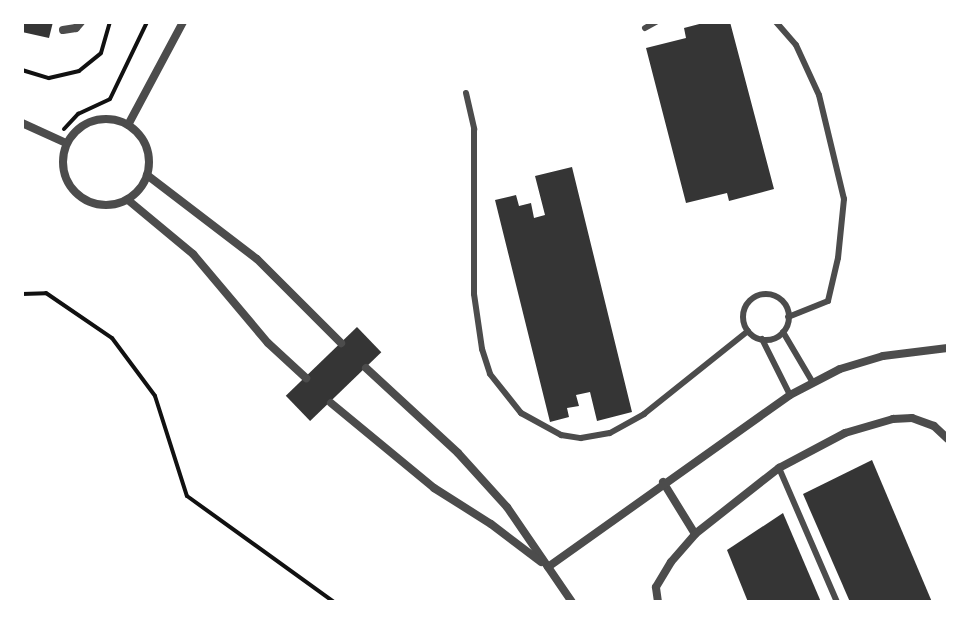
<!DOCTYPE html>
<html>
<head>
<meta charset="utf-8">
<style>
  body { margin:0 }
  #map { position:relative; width:970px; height:624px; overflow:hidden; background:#fff; font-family:Mulish,sans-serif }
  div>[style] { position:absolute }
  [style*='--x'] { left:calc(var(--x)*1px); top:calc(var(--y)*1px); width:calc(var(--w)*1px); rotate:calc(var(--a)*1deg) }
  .building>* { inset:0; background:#353535; transform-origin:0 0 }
  .path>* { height:4px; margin:-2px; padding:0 2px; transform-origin:2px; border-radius:2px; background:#111 }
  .service>* { height:6px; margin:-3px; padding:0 3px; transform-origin:3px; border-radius:3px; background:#4c4c4c }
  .service>.ring { margin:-3px; padding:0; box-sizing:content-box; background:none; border:6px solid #4c4c4c; border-radius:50% }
  .minor>* { height:8px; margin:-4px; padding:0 4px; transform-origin:4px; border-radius:4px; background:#4c4c4c }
  .minor>.ring { margin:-4px; padding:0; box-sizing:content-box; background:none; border:8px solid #4c4c4c; border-radius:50% }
  span { translate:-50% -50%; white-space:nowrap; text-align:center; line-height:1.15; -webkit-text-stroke:6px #fff; paint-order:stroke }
  .frame { position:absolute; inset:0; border:24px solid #fff; pointer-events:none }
</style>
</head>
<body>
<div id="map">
  <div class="building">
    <i style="clip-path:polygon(22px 22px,53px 22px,49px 38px,22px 32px)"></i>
    <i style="clip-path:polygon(707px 22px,730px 22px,774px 189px,729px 201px,727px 193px,686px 203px,646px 48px,686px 38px,684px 28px)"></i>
    <i style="clip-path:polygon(572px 167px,632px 412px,597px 421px,590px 392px,576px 395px,579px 406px,567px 408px,569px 417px,550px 422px,495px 200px,516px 195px,519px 206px,531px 203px,534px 218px,545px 215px,535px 176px)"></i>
    <i style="left:357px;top:327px;width:35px;height:99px;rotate:46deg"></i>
    <i style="clip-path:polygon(872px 460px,932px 602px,850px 602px,803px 494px)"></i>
    <i style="clip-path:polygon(783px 513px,821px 602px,748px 602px,727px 550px)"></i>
  </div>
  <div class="path">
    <i style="--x:22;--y:70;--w:28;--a:17"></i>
    <i style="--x:49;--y:78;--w:31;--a:-13"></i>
    <i style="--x:79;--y:71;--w:28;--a:-39"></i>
    <i style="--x:101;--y:53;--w:32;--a:-74"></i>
    <i style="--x:64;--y:129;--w:21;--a:-47"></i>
    <i style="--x:78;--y:114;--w:35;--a:-25"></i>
    <i style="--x:110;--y:99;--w:85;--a:-64.3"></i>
    <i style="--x:22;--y:294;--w:24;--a:-2"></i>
    <i style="--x:46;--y:293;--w:80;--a:34.3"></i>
    <i style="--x:112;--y:338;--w:72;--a:53.4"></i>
    <i style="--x:155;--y:396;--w:105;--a:72.3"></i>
    <i style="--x:187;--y:496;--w:181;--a:35.8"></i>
  </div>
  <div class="service">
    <i style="--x:776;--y:22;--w:30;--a:49"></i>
    <i style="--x:796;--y:45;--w:55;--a:65.3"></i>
    <i style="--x:819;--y:95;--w:107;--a:76.5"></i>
    <i style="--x:844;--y:199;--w:59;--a:95.8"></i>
    <i style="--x:838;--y:258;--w:44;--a:103.1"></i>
    <i style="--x:828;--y:301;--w:43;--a:158.2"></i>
    <i style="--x:645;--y:28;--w:13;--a:-29"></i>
    <i style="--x:466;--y:93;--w:37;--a:77"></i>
    <i style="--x:474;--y:129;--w:165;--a:90"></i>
    <i style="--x:474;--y:294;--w:56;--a:81.7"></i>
    <i style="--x:482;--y:349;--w:26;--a:72"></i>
    <i style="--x:490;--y:374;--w:50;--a:51.5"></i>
    <i style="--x:521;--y:413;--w:46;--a:28.8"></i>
    <i style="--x:561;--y:435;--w:20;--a:9"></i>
    <i style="--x:581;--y:438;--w:29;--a:-10"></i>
    <i style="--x:610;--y:433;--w:39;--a:-29"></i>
    <i style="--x:644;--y:414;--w:133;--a:-38.6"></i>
    <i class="ring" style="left:743px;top:294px;width:40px;height:40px"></i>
    <i style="--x:783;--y:332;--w:59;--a:59.5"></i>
    <i style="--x:762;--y:339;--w:63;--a:63.4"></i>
    <i style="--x:779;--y:468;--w:146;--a:66.6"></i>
  </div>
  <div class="minor">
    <i style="--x:63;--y:30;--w:13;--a:-9"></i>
    <i style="--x:76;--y:28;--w:8;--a:-50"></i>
    <i class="ring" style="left:63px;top:119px;width:78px;height:78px"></i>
    <i style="--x:22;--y:123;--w:48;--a:24.4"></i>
    <i style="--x:128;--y:125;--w:117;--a:-61.9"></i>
    <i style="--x:147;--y:175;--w:138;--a:37.4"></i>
    <i style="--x:257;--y:259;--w:119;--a:45"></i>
    <i style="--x:128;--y:200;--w:85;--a:39.7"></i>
    <i style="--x:193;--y:254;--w:116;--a:49.9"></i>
    <i style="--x:268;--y:343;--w:52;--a:42.6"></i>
    <i style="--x:366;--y:368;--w:125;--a:42.7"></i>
    <i style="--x:458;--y:453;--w:73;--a:47.8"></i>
    <i style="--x:507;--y:507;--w:115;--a:55.6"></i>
    <i style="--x:331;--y:403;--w:134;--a:39.5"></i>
    <i style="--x:434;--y:488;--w:67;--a:32.3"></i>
    <i style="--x:491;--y:524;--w:63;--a:37.2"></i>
    <i style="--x:663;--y:482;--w:61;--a:58.4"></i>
    <i style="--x:548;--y:567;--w:297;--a:-35.4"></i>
    <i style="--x:790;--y:395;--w:56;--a:-27.5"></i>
    <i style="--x:840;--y:369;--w:45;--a:-16.8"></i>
    <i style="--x:883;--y:356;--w:65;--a:-7"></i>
    <i style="--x:658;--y:602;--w:15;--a:-98"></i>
    <i style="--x:656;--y:587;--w:29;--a:-59"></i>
    <i style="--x:671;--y:562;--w:37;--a:-49"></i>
    <i style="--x:695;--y:534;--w:107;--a:-38.2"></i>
    <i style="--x:779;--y:468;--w:75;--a:-27.9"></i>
    <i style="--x:845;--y:433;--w:50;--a:-16.3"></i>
    <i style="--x:893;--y:419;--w:19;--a:-3"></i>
    <i style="--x:912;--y:418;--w:23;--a:20"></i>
    <i style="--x:934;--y:426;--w:19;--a:43"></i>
  </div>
  <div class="frame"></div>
</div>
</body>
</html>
